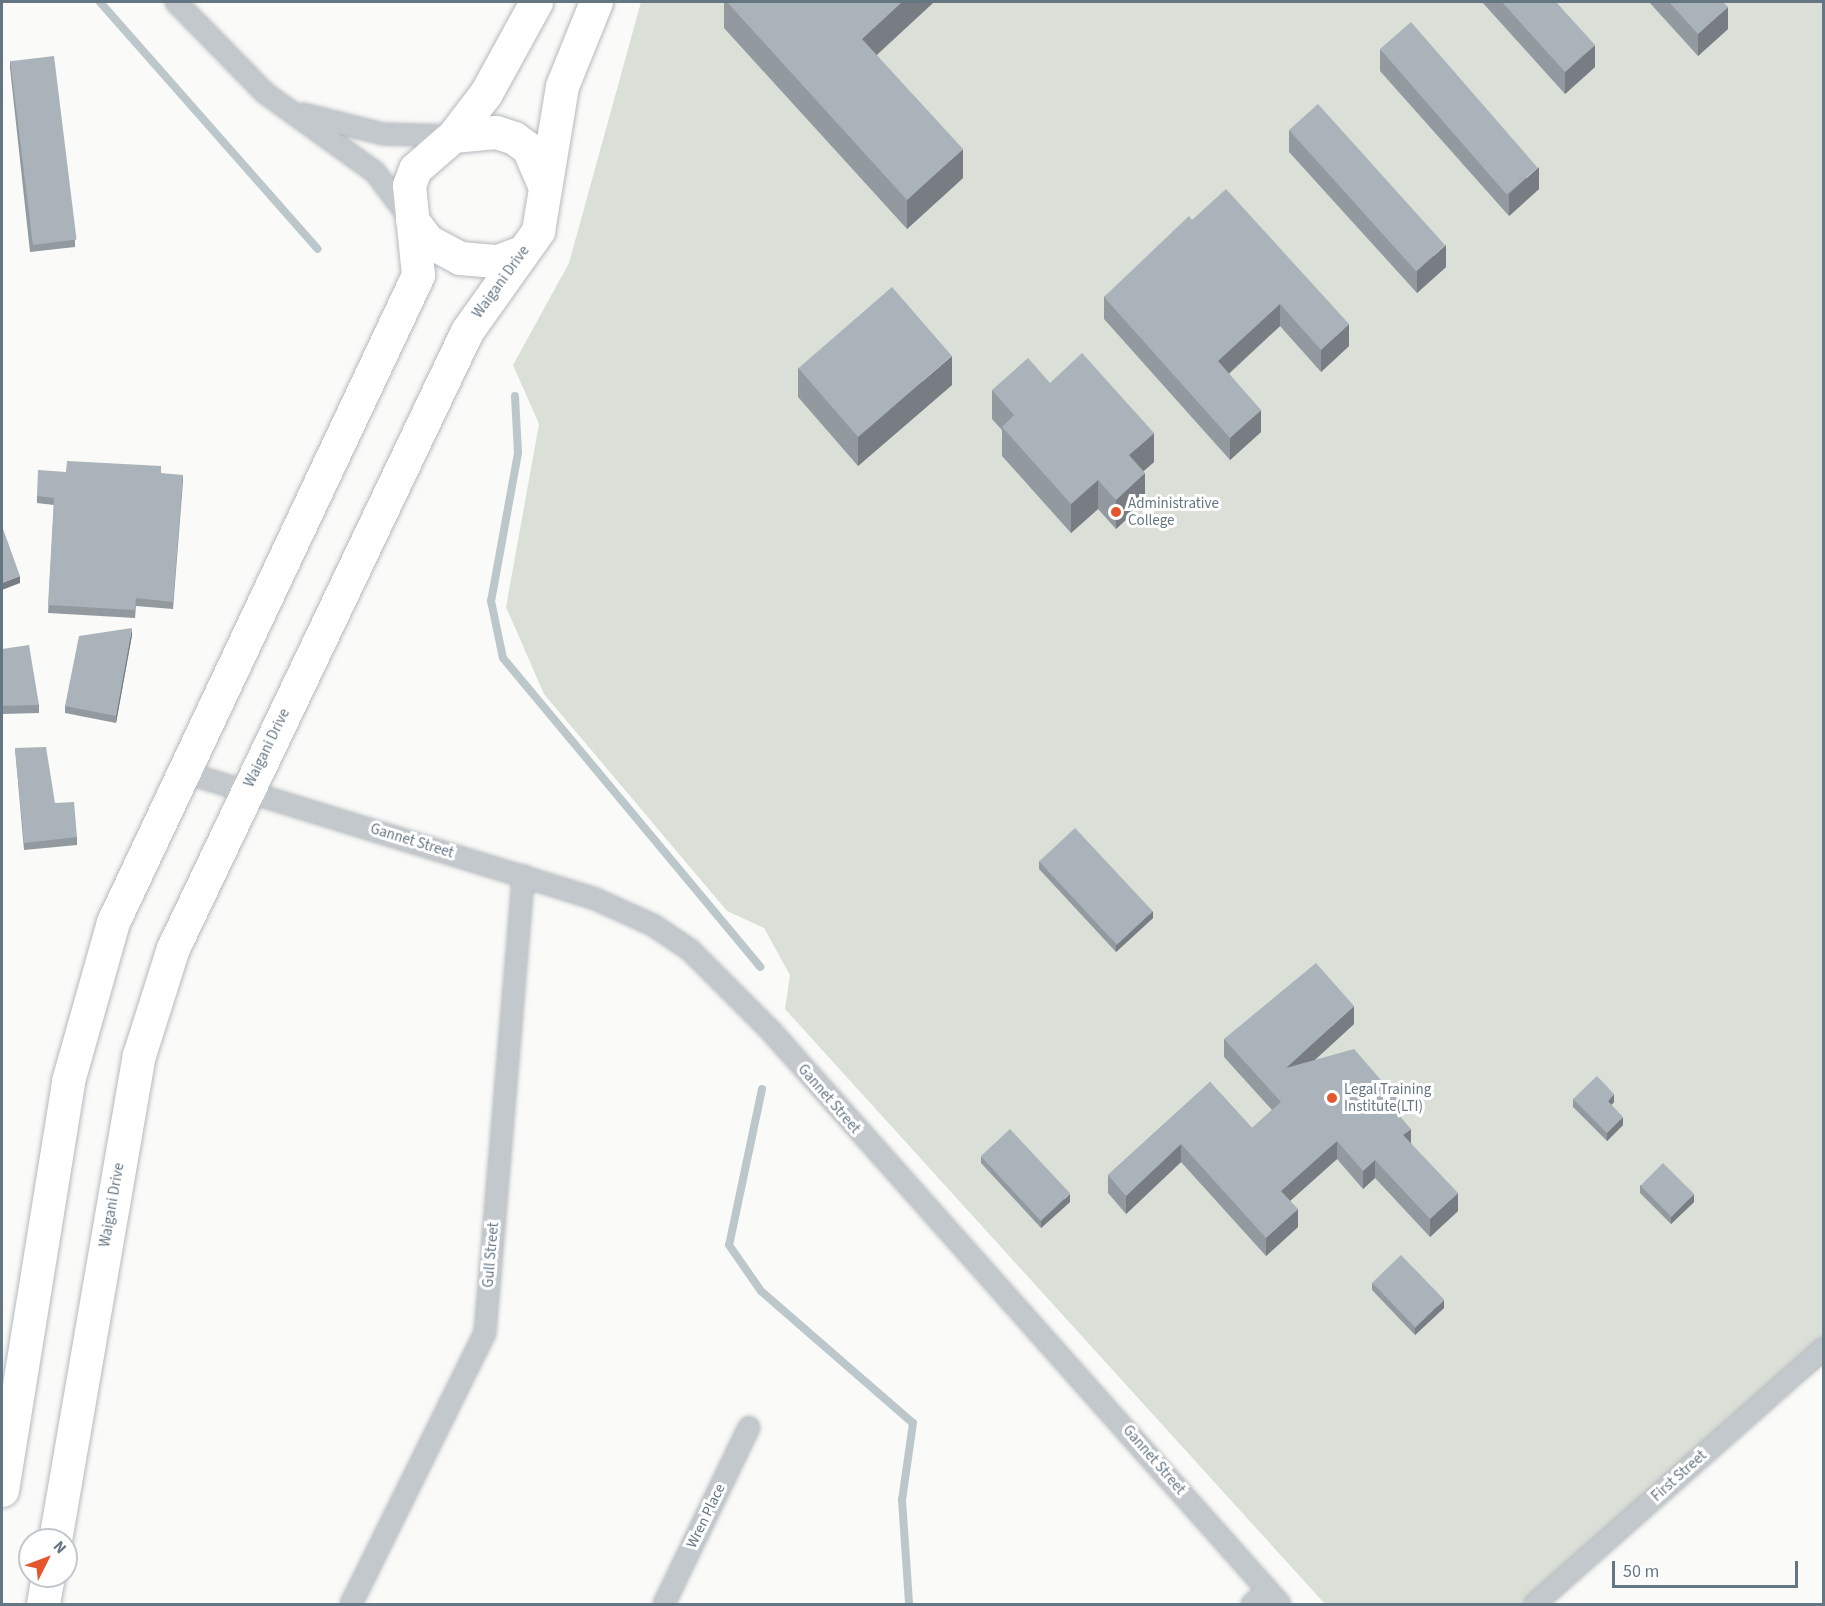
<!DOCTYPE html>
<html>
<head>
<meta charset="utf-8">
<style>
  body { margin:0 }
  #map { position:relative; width:1825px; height:1606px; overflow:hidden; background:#fafaf8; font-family:"Source Sans 3",sans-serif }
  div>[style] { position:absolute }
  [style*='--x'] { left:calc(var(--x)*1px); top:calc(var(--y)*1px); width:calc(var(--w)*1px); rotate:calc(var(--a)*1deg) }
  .green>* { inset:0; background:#dadfd7 }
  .stream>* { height:8px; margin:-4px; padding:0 4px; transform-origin:4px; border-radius:4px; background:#bbc7cb }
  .roads { filter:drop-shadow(0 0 2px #b4b9bd) drop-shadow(0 0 2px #b4b9bd) }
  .minor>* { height:20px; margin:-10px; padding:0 10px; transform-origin:10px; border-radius:10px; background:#c3c8cc }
  .trunk>* { height:33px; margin:-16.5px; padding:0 16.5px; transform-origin:16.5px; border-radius:16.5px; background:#fff }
  .wall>* { inset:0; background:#929a9f }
  .shaded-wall>* { inset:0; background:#777d82; transform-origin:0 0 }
  .building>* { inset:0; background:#aab3b9; transform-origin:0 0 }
  .dots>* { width:16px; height:16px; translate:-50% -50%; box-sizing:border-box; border:3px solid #fff; border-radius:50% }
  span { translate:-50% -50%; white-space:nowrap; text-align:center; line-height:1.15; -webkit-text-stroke:6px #fff; paint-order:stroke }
  .street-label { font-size:15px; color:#657683 }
  .poi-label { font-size:15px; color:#657683 }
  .left { translate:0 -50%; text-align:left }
  .frame { position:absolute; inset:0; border:3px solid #657683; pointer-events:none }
  .north { position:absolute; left:18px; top:1528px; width:60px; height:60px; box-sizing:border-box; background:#fff; border:2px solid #c1c8cd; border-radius:50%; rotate:48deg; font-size:16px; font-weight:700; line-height:24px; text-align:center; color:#657683 }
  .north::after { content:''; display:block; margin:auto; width:21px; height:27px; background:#e4572e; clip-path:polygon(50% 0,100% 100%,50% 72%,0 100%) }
  .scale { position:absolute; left:1612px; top:1561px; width:186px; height:27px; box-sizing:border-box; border:3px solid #657683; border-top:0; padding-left:8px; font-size:18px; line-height:21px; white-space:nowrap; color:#657683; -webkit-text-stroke:4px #fff; paint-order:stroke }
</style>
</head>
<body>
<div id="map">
  <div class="green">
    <i style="clip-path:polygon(641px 2px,1823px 2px,1823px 1365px,1524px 1604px,1325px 1604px,785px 1009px,790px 975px,764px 928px,727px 911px,544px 694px,506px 607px,539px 424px,513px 365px,569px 263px)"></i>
  </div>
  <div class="stream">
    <i style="--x:100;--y:2;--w:329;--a:48.6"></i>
    <i style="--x:515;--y:396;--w:57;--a:87"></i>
    <i style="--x:518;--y:453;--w:150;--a:100.3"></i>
    <i style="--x:491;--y:601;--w:58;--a:78.1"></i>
    <i style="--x:503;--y:658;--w:402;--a:50.2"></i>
    <i style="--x:762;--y:1089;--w:159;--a:101.9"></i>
    <i style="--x:729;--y:1245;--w:56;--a:55.2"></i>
    <i style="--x:761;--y:1291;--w:201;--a:41"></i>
    <i style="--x:913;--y:1423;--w:78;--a:98.1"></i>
    <i style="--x:902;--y:1500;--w:104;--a:86.1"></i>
  </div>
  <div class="roads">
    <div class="minor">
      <i style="--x:176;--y:2;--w:127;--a:45.6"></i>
      <i style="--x:265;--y:93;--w:135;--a:35.7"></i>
      <i style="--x:375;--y:172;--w:55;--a:53.1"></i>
      <i style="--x:303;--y:114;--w:82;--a:14"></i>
      <i style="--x:383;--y:134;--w:70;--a:1.6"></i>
      <i style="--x:180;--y:771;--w:432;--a:17.1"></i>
      <i style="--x:593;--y:898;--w:66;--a:24.2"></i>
      <i style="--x:653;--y:925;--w:45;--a:34"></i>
      <i style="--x:690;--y:950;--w:115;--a:45"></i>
      <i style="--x:771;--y:1031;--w:766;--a:48.39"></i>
      <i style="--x:351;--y:1604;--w:302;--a:-63.7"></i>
      <i style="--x:485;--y:1333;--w:459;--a:-85.2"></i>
      <i style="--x:664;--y:1604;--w:196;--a:-64.3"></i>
      <i style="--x:1252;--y:1604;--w:21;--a:-39"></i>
      <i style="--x:1535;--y:1604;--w:386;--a:-41.5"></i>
    </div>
    <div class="trunk">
      <i style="--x:453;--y:136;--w:43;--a:-5.3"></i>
      <i style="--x:496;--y:132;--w:19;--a:18"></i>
      <i style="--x:514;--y:138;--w:17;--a:36"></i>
      <i style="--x:528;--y:148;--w:40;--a:66.6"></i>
      <i style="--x:412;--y:220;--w:26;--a:53"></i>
      <i style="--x:428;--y:241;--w:36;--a:28"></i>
      <i style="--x:460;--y:258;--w:38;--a:5"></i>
      <i style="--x:498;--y:261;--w:25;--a:-21"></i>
      <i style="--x:2;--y:1490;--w:414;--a:-80.8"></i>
      <i style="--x:68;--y:1081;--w:165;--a:-74.2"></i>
      <i style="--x:113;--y:922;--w:715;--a:-64.76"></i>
      <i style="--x:418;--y:275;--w:90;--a:-95.7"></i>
      <i style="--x:409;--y:185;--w:17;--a:-69"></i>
      <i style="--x:415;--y:169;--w:50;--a:-41"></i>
      <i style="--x:453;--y:136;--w:54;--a:-52.5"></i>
      <i style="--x:486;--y:93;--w:104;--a:-61.2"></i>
      <i style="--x:55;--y:1540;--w:492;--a:-80.2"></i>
      <i style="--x:139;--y:1055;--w:112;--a:-72.4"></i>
      <i style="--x:173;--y:948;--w:683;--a:-64.52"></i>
      <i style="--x:467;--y:331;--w:123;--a:-54.6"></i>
      <i style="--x:538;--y:231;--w:147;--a:-80.6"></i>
      <i style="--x:562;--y:86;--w:91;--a:-68"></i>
      <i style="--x:43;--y:1604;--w:28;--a:-80"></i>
    </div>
  </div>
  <div class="wall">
    <i style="clip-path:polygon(724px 2px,934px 2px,877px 55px,963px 178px,907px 229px,724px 28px)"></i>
    <i style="clip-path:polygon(1482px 2px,1556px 2px,1595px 67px,1565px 94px)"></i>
    <i style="clip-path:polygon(1649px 2px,1723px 2px,1728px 29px,1698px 56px)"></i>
    <i style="clip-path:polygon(1380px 49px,1539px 189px,1509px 216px,1380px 71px)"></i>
    <i style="clip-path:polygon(10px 60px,75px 240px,75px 247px,30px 252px,10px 68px)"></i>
    <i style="clip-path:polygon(1289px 130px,1446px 267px,1417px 293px,1289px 152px)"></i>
    <i style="clip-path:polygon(1192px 220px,1349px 346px,1321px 372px,1280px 326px,1229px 374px,1261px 432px,1230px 460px,1104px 319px,1104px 297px)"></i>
    <i style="clip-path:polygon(798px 368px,952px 385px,858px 466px,798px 397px)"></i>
    <i style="clip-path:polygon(1050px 383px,1154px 462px,1143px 471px,1145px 502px,1116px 529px,1098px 509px,1071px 533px,1002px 456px,1002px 430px,992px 419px,992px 390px)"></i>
    <i style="clip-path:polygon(161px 473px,183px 482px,173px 609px,136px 606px,135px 618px,48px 613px,54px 505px,37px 503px,37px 496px)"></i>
    <i style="clip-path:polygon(132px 635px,116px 723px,65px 713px,65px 706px)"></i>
    <i style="clip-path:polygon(2px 649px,39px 705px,39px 713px,2px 714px)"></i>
    <i style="clip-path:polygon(15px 748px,55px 803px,77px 837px,77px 845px,24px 850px)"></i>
    <i style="clip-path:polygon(1039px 861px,1153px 918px,1116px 952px,1039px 869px)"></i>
    <i style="clip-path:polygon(1354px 1024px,1315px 1060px,1399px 1116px,1411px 1143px,1458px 1211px,1430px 1237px,1375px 1178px,1363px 1189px,1337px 1159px,1290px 1201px,1298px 1227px,1266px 1256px,1181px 1162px,1126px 1214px,1108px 1193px,1108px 1175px,1210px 1082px,1252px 1128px,1272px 1110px,1224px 1057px,1224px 1039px)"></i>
    <i style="clip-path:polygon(1573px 1099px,1614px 1102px,1611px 1105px,1623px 1125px,1607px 1141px,1573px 1107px)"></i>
    <i style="clip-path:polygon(981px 1156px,1070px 1202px,1041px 1228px,981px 1163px)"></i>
    <i style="clip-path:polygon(1640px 1185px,1694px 1202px,1671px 1224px,1640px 1193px)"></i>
    <i style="clip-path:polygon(1372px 1283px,1444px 1308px,1415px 1335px,1372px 1290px)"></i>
  </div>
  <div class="shaded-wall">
    <i style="clip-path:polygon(902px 2px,934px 2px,862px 68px,862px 39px)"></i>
    <i style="clip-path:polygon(1728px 7px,1728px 29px,1698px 56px,1698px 34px)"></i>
    <i style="clip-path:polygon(1595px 45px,1595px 67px,1565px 94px,1565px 72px)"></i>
    <i style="clip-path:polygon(963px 149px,963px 178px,907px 229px,907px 200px)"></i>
    <i style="clip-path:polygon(1539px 167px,1539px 189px,1509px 216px,1509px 194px)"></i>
    <i style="clip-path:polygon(1446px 245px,1446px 267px,1417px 293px,1417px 271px)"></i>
    <i style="clip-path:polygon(1280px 304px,1280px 326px,1218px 383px,1218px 361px)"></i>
    <i style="clip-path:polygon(1349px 324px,1349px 346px,1321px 372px,1321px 350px)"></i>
    <i style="clip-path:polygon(952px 356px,952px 385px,858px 466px,858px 437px)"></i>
    <i style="clip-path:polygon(1261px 410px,1261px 432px,1230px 460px,1230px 438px)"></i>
    <i style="clip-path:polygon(1154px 433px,1154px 462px,1129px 484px,1129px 455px)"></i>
    <i style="clip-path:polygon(1145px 473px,1145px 502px,1116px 529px,1116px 500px)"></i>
    <i style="left:183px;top:475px;width:7px;height:127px;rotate:90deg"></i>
    <i style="clip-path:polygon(1098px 480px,1098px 509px,1071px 533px,1071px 504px)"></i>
    <i style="clip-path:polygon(20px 576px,20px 583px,2px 590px,2px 583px)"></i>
    <i style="clip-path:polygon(132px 628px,132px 635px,116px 723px,116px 716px)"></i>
    <i style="clip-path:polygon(1153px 911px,1153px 918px,1116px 952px,1116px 945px)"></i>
    <i style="clip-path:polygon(1354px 1006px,1354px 1024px,1286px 1086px,1286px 1068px)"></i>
    <i style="clip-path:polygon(1614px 1094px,1614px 1102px,1608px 1109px,1608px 1101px)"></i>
    <i style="clip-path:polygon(1399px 1101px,1399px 1119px,1392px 1107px)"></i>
    <i style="clip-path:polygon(1623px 1117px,1623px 1125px,1607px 1141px,1607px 1133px)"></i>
    <i style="clip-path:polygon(1411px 1129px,1411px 1147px,1403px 1135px)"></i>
    <i style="clip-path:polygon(1337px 1141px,1337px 1159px,1281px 1209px,1281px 1191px)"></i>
    <i style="clip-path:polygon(1181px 1144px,1181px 1162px,1126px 1214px,1126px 1196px)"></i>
    <i style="clip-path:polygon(1375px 1160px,1375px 1178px,1363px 1189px,1363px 1171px)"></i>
    <i style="clip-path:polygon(1458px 1193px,1458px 1211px,1430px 1237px,1430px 1219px)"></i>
    <i style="clip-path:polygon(1070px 1194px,1070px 1202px,1041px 1228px,1041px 1221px)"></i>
    <i style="clip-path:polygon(1694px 1194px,1694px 1202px,1671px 1224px,1671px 1217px)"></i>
    <i style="clip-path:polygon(1298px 1209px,1298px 1227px,1266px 1256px,1266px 1238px)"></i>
    <i style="clip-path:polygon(1444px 1300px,1444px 1308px,1415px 1335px,1415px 1328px)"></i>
  </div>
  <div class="building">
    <i style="clip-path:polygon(727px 2px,902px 2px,862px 39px,963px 149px,907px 200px)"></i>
    <i style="clip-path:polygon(1502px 2px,1556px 2px,1595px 45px,1565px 72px)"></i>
    <i style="clip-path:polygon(1669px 2px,1723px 2px,1728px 7px,1698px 34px)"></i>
    <i style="left:1411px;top:22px;width:193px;height:41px;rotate:49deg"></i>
    <i style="left:54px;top:56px;width:185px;height:44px;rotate:83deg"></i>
    <i style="left:1318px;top:104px;width:190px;height:39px;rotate:48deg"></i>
    <i style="clip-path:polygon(1226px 189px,1349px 324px,1321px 350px,1280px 304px,1218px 361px,1261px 410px,1230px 438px,1104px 297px,1189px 216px,1192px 220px)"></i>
    <i style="left:892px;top:287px;width:91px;height:124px;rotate:49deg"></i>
    <i style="clip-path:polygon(1082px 353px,1154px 433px,1129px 455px,1145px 473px,1116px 500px,1098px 480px,1071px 504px,1002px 427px,1014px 415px,992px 390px,1028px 358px,1050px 383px)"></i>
    <i style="clip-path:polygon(67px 461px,161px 466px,161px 473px,183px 475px,173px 602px,136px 598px,135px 610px,48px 605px,54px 498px,37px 496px,38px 470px,66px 472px)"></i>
    <i style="clip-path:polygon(2px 526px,20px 576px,2px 583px)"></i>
    <i style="clip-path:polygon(132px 628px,116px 716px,65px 706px,79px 636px)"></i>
    <i style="clip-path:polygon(29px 645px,39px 705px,2px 706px,2px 649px)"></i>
    <i style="clip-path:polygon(46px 747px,55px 803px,74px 802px,77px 837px,24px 843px,15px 748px)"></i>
    <i style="left:1075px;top:828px;width:114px;height:49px;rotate:47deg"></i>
    <i style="clip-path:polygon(1316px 963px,1354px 1006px,1286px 1068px,1354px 1049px,1399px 1101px,1392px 1107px,1411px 1129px,1403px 1135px,1458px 1193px,1430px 1219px,1375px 1160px,1363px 1171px,1337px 1141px,1281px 1191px,1298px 1209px,1266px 1238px,1181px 1144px,1126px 1196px,1108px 1175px,1210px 1082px,1252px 1128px,1281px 1102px,1224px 1039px)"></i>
    <i style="clip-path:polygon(1597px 1076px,1614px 1094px,1608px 1101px,1623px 1117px,1607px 1133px,1573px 1099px)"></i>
    <i style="left:1010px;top:1129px;width:88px;height:40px;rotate:47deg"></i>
    <i style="left:1663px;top:1163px;width:44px;height:32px;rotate:45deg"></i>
    <i style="left:1401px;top:1255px;width:62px;height:40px;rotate:46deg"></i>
  </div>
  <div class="dots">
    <i style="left:1116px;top:512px;background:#e4572e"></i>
    <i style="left:1332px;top:1098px;background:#e4572e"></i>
  </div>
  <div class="street-label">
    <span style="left:501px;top:282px;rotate:-54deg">Waigani Drive</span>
    <span style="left:267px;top:748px;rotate:-64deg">Waigani Drive</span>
    <span style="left:412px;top:841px;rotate:17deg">Gannet Street</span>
    <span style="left:829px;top:1099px;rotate:49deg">Gannet Street</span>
    <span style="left:112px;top:1205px;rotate:-80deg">Waigani Drive</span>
    <span style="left:491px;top:1255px;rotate:-85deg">Gull Street</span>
    <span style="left:1154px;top:1460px;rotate:49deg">Gannet Street</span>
    <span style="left:1679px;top:1476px;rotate:-42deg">First Street</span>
    <span style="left:706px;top:1516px;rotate:-64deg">Wren Place</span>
  </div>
  <div class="poi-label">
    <span class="left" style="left:1128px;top:512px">Administrative<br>College</span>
    <span class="left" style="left:1344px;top:1098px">Legal Training<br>Institute(LTI)</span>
  </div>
  <div class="frame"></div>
  <div class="north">N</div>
  <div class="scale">50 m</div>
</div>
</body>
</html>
